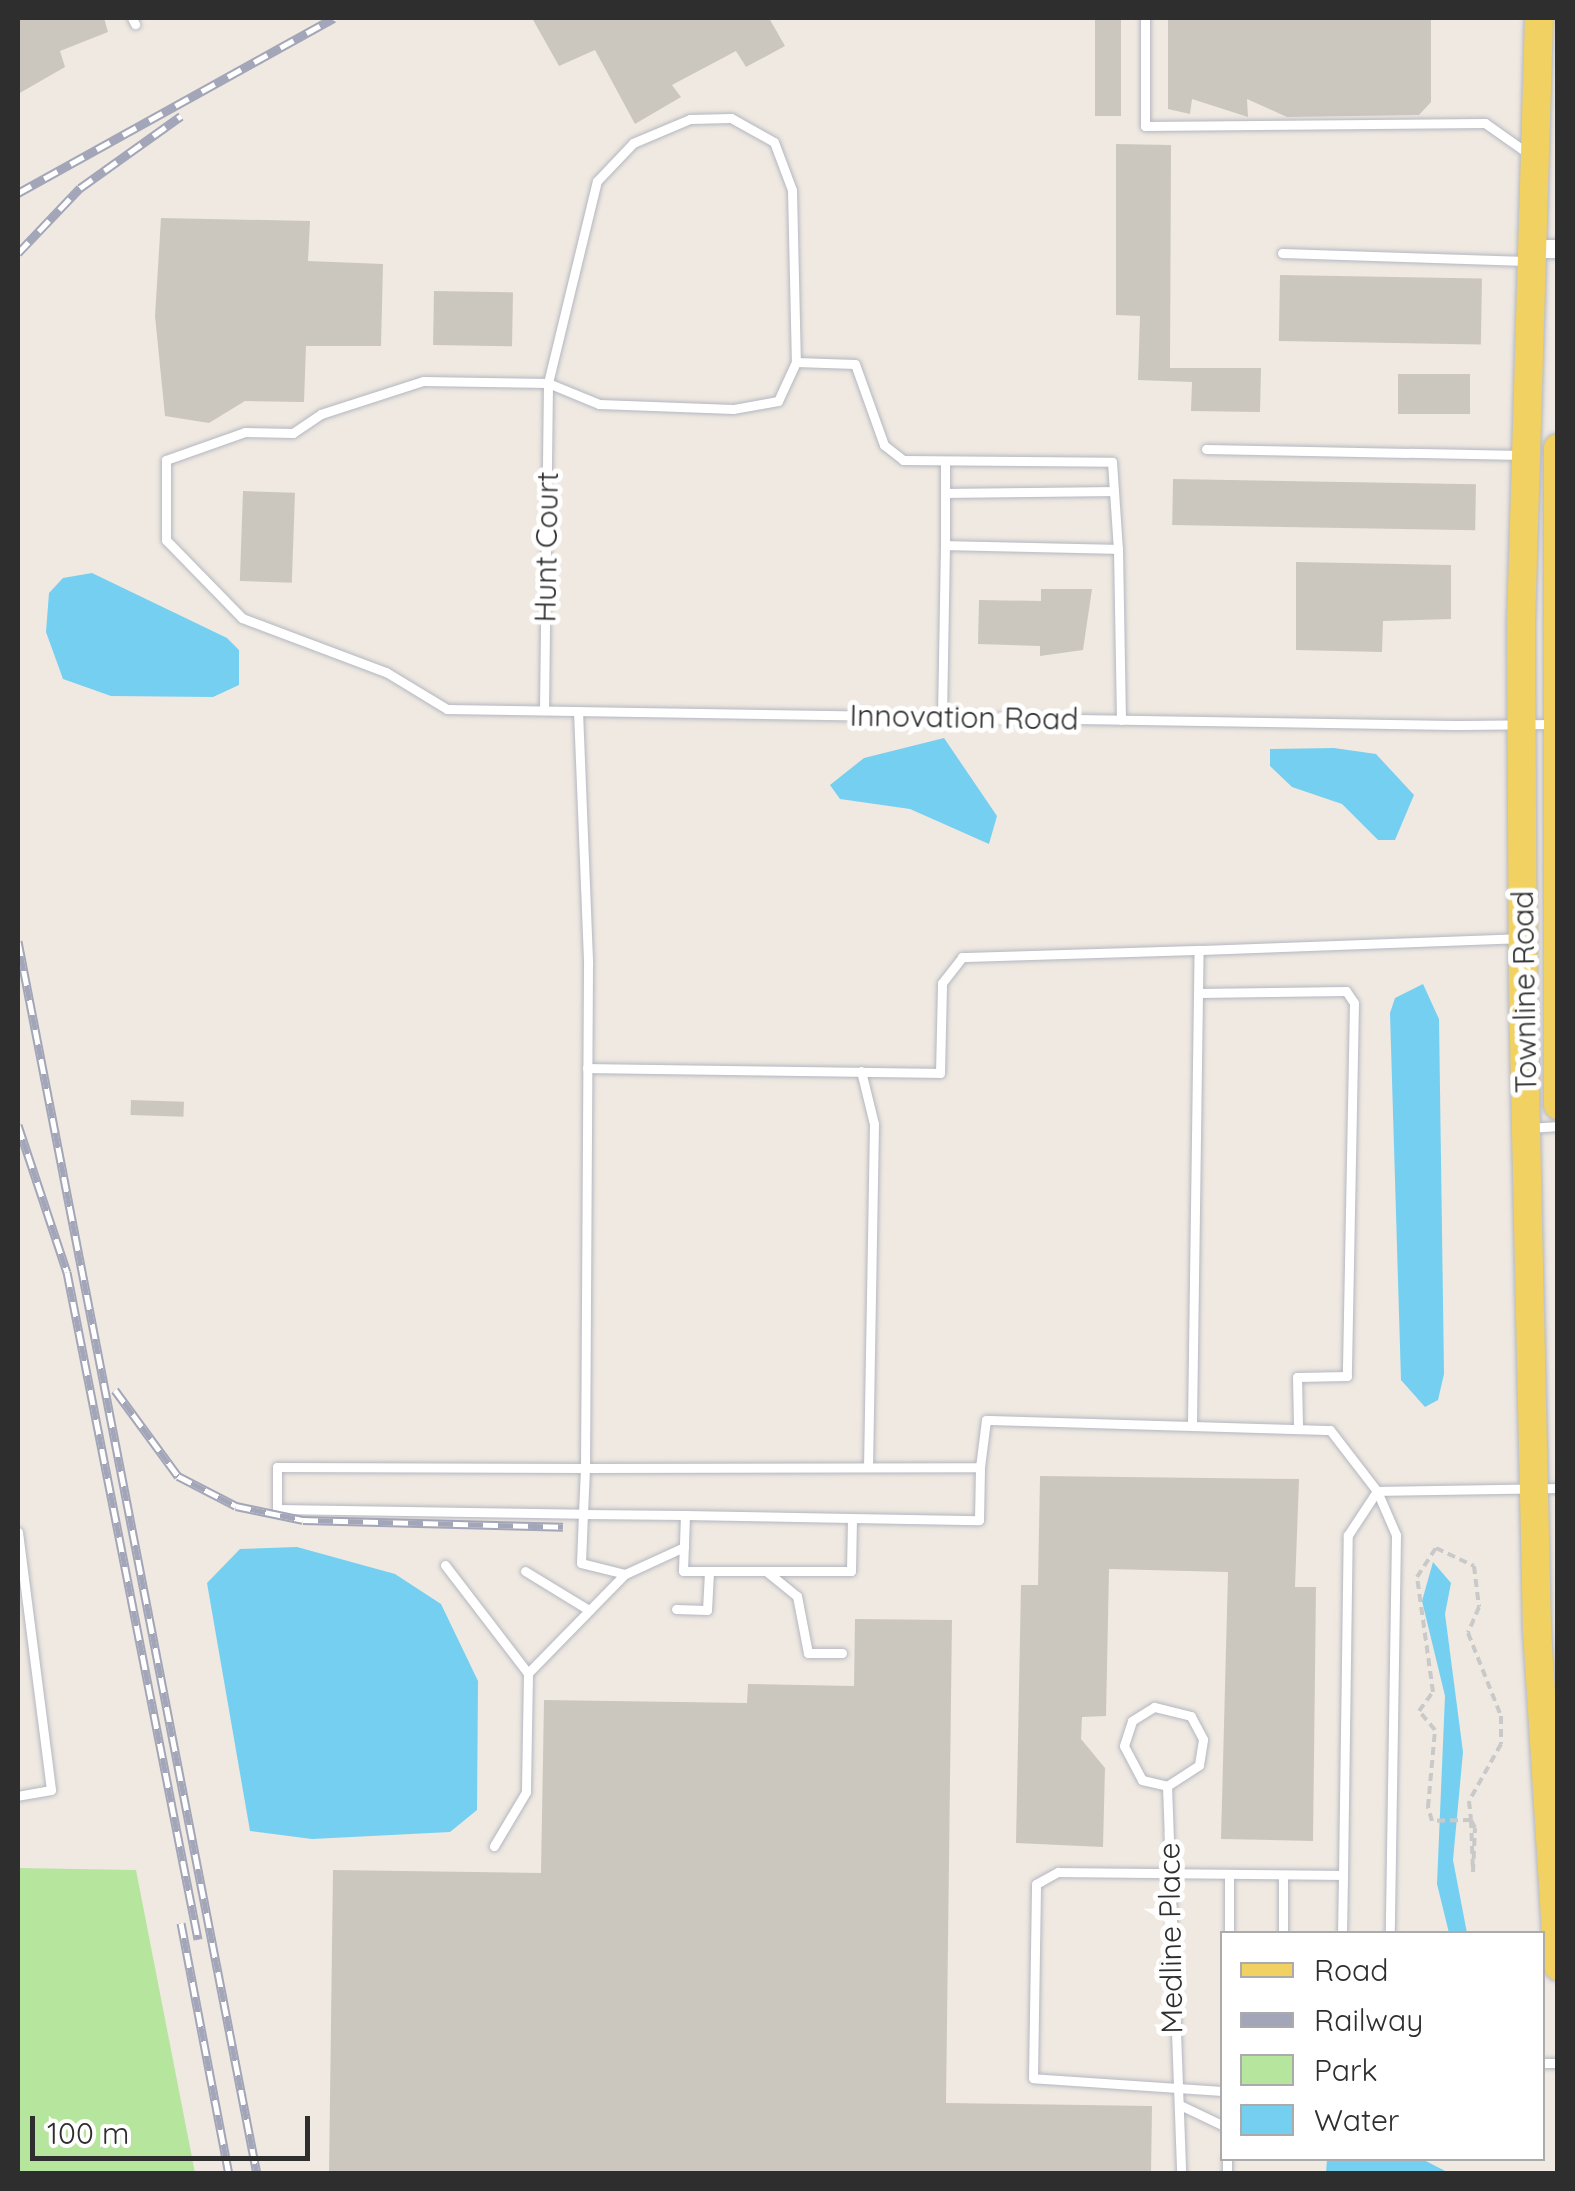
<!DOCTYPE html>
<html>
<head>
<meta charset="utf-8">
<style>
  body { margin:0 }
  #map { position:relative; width:1575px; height:2191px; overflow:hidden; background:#efe9e1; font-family:Quicksand,sans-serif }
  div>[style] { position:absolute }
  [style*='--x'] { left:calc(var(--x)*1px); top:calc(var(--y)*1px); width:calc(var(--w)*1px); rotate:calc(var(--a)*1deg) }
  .green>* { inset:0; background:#b6e59e }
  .water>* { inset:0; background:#75cff0 }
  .building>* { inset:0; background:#cbc7bf; transform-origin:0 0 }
  .path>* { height:4px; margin-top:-2px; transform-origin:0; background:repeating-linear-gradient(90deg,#c9c9c9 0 8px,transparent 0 13px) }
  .roads { filter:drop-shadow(0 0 2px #b4b7c1) drop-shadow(0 0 2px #b4b7c1) }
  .service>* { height:9px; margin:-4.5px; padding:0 4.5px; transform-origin:4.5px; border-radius:4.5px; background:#fff }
  .minor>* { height:18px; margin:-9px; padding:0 9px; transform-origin:9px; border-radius:9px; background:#fff }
  .primary>* { height:28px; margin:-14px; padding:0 14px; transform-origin:14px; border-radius:14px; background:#f2d163 }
  .rail>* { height:9px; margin-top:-4.5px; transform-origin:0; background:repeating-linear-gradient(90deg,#fff 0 15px,#a3a6b8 0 30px); box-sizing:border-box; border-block:2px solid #a3a6b8 }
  span { translate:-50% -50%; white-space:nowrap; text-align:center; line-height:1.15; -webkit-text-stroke:10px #fff; paint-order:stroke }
  .street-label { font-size:30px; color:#2e2e2e }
  .frame { position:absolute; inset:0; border:20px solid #2e2e2e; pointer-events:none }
  .legend { position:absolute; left:1220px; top:1931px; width:325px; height:230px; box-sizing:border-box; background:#fff; border:2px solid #ababab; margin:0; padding:12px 18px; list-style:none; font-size:30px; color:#2e2e2e }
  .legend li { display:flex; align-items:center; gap:20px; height:50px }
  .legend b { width:50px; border:2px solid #ababab }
  .scale { position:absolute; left:30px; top:2116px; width:280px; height:45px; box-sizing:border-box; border:5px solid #2e2e2e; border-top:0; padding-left:12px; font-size:30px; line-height:35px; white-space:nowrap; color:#2e2e2e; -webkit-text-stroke:8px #fff; paint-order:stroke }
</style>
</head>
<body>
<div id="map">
  <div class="green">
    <i style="clip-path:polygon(18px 1868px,136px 1870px,195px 2173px,18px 2173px)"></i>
  </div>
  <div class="water">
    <i style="clip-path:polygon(92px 573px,227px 638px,239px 650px,239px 685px,213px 697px,111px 696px,63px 679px,46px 632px,49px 593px,63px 578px)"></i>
    <i style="clip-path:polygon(944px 738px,997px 816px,989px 844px,910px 809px,840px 799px,830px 785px,864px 758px)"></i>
    <i style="clip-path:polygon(1334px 748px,1376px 754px,1414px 795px,1395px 840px,1378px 840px,1342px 804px,1292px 787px,1270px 766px,1270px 749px)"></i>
    <i style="clip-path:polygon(1423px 984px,1439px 1019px,1444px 1374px,1438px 1400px,1425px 1407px,1401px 1380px,1390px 1013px,1395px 998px)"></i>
    <i style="clip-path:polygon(297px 1547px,395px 1574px,441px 1604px,478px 1681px,477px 1810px,450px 1832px,312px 1839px,250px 1831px,207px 1583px,240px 1549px)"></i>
    <i style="clip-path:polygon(1433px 1562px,1451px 1583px,1445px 1614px,1463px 1752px,1453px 1860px,1467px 1933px,1449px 1933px,1437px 1884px,1445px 1696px,1422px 1601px)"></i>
    <i style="clip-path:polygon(1327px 2159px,1422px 2159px,1449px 2173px,1326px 2173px)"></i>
  </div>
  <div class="building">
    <i style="clip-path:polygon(18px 18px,104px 18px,108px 32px,60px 51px,65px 67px,18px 94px)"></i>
    <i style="clip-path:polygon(532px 18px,769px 18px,785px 46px,746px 67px,736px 51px,672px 85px,681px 97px,635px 124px,595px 50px,559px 66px)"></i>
    <i style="left:1095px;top:18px;width:26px;height:98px"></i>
    <i style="clip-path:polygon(1168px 18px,1431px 18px,1431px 102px,1419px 115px,1287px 117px,1247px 99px,1248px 117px,1192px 99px,1190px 114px,1168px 109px)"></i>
    <i style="clip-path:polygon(1116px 144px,1171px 145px,1170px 368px,1261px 368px,1260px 412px,1191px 411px,1192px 382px,1138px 380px,1140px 316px,1116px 315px)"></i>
    <i style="clip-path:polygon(161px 218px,310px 221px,308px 261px,383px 264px,381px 346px,306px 346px,304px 402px,245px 401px,209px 423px,165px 416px,155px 316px)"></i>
    <i style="left:1280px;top:275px;width:202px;height:66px;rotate:1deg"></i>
    <i style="left:434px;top:291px;width:79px;height:54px;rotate:1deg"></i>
    <i style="left:1398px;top:374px;width:72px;height:40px"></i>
    <i style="left:1173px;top:479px;width:303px;height:46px;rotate:1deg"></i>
    <i style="left:243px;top:491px;width:52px;height:90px;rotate:2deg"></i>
    <i style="clip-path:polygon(1296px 562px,1451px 565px,1451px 619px,1383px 621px,1382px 652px,1296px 650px)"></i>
    <i style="clip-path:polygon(1041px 589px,1092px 589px,1083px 650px,1040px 656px,1040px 646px,978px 644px,979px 600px,1041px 601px)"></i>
    <i style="left:131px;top:1100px;width:53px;height:15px;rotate:2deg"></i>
    <i style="clip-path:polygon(1040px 1476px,1299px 1479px,1295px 1587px,1316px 1587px,1313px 1841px,1221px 1839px,1228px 1572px,1109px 1569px,1106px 1716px,1082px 1717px,1081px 1739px,1105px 1768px,1103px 1847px,1016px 1843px,1021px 1585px,1038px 1585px)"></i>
    <i style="clip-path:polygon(855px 1619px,952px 1620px,946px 2103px,1152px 2106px,1151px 2174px,329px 2174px,333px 1870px,541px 1873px,544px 1700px,747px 1703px,748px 1684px,854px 1686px)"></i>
  </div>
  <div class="path">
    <i style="--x:1473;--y:1872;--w:44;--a:-87.4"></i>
    <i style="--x:1475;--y:1828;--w:9;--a:-117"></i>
    <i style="--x:1471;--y:1820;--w:39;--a:179"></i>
    <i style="--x:1432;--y:1821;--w:15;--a:-106"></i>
    <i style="--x:1428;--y:1807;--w:77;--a:-84.8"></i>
    <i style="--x:1435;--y:1730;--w:25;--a:-130"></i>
    <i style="--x:1419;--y:1711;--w:24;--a:-54"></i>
    <i style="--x:1433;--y:1692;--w:116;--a:-97.9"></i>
    <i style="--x:1417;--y:1577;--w:35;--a:-57"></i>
    <i style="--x:1436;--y:1548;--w:42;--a:25.3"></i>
    <i style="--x:1474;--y:1566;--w:41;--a:83"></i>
    <i style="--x:1479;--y:1607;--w:28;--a:113"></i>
    <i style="--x:1468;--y:1633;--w:89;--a:68.3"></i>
    <i style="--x:1501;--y:1716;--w:28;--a:90"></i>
    <i style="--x:1501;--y:1744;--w:65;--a:119.3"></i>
    <i style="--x:1469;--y:1801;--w:19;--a:84"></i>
    <i style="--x:1471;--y:1820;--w:52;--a:87.8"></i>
  </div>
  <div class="roads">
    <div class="service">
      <i style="--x:132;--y:18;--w:7;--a:63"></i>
      <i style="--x:1145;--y:18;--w:108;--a:90"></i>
      <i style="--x:1145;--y:126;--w:340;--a:-0.5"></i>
      <i style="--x:1485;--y:123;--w:50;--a:35.3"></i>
      <i style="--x:1282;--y:253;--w:244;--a:1.9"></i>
      <i style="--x:796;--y:362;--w:59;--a:1.9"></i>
      <i style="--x:855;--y:364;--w:86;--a:70.3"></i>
      <i style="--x:884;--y:445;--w:24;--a:38"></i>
      <i style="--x:903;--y:460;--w:209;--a:0.5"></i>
      <i style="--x:1112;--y:462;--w:87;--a:86.1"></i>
      <i style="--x:1206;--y:449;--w:317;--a:1.1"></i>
      <i style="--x:945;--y:493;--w:169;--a:-0.7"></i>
      <i style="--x:945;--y:545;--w:83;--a:-90"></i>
      <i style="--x:544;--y:710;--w:327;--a:-89.3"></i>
      <i style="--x:548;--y:383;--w:208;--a:-76.4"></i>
      <i style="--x:597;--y:181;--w:52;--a:-46.5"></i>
      <i style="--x:633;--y:143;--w:62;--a:-22.8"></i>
      <i style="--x:690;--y:119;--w:41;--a:-1.4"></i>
      <i style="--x:731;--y:118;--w:49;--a:29.2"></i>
      <i style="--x:774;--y:142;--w:51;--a:69.4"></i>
      <i style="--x:792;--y:190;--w:172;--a:88.7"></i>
      <i style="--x:796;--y:362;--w:43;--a:114.8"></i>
      <i style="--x:778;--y:401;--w:46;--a:169.9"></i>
      <i style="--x:733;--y:409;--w:134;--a:-177.9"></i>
      <i style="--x:599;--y:404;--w:55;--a:-157.6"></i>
      <i style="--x:548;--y:383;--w:125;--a:-179.1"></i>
      <i style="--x:423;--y:381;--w:107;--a:162.1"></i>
      <i style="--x:321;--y:414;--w:34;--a:146"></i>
      <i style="--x:293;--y:433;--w:48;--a:-178.8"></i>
      <i style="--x:245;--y:432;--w:84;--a:160.5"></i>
      <i style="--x:166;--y:460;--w:80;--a:90"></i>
      <i style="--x:166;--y:540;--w:109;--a:45.7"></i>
      <i style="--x:242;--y:618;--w:154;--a:20.6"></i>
      <i style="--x:386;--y:672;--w:71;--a:31.2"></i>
      <i style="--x:447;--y:709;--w:1007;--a:0.91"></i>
      <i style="--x:1454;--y:725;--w:99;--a:-0.6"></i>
      <i style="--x:578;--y:711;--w:254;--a:87.7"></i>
      <i style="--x:588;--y:965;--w:503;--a:90.34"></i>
      <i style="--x:585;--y:1468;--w:395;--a:-0.1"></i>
      <i style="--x:980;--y:1467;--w:47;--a:-82.7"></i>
      <i style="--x:986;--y:1420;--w:344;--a:1.7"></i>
      <i style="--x:1330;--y:1430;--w:77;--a:52.4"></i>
      <i style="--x:1377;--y:1491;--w:48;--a:66.6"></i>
      <i style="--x:1396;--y:1535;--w:399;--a:90.9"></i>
      <i style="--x:942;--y:717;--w:172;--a:-89"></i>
      <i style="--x:945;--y:545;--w:173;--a:1.3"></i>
      <i style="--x:1118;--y:549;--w:171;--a:89"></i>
      <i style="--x:1198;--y:993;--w:148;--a:-0.8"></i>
      <i style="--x:1346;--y:991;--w:14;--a:56"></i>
      <i style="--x:1354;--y:1003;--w:373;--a:91.1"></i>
      <i style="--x:1347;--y:1376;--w:50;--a:178.9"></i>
      <i style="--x:1297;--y:1377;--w:49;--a:88.8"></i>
      <i style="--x:587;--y:1068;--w:353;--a:0.8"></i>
      <i style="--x:940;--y:1073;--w:90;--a:-88.7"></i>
      <i style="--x:942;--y:983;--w:33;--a:-52"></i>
      <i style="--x:962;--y:957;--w:237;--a:-1.7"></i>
      <i style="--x:861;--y:1071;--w:55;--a:76.2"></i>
      <i style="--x:874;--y:1124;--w:342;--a:91"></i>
      <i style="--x:1530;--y:1128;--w:28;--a:-4"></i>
      <i style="--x:1192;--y:1423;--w:473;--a:-89.2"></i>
      <i style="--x:1199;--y:950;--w:321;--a:-2.1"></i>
      <i style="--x:1377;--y:1491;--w:181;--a:-0.9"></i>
      <i style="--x:685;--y:1515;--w:32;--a:92"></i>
      <i style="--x:684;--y:1547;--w:65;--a:155.4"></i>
      <i style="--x:625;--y:1574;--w:45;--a:-166"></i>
      <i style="--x:581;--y:1563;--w:49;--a:-87.7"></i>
      <i style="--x:583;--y:1514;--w:46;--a:-87.5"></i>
      <i style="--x:585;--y:1468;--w:308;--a:-179.8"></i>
      <i style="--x:277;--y:1467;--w:42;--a:90"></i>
      <i style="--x:277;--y:1509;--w:306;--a:0.9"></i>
      <i style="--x:583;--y:1514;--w:102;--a:0.6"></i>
      <i style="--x:685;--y:1515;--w:294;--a:1"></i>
      <i style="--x:979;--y:1520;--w:53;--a:-88.9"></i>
      <i style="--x:18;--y:1532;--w:260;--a:82.7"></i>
      <i style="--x:51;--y:1790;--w:34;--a:170"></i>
      <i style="--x:445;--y:1565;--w:136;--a:52.5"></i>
      <i style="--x:528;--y:1673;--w:119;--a:91"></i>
      <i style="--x:526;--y:1792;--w:63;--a:120.7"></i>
      <i style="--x:525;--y:1571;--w:75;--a:31.4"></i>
      <i style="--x:709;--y:1571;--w:142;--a:0"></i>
      <i style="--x:851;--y:1571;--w:53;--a:-88.9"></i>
      <i style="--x:766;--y:1571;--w:40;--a:39"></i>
      <i style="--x:797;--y:1596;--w:58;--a:79.1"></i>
      <i style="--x:808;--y:1653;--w:34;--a:0"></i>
      <i style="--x:676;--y:1609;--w:31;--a:2"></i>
      <i style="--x:707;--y:1610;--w:39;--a:-87"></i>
      <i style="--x:709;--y:1571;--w:26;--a:180"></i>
      <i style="--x:683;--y:1571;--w:24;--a:-88"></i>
      <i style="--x:528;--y:1673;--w:139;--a:-45.6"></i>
      <i style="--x:1167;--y:1786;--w:38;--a:-33"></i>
      <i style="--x:1199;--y:1765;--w:26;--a:-81"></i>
      <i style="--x:1203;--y:1739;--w:26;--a:-118"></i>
      <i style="--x:1191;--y:1716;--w:38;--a:-166"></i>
      <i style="--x:1154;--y:1707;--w:26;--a:148"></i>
      <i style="--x:1132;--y:1721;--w:26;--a:108"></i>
      <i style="--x:1124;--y:1746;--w:38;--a:62"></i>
      <i style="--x:1142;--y:1780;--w:26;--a:13"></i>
      <i style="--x:1167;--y:1786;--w:388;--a:87.9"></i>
      <i style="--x:1229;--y:1876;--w:58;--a:90"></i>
      <i style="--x:1283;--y:1934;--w:59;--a:-90"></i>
      <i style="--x:1342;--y:1934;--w:59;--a:-89"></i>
      <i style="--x:1542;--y:2063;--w:16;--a:0"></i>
      <i style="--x:1222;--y:2091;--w:189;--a:-176.1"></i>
      <i style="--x:1033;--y:2078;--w:194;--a:-89.1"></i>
      <i style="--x:1036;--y:1884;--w:25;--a:-29"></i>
      <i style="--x:1058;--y:1872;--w:285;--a:0.6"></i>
      <i style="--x:1343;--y:1875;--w:340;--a:-89.2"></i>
      <i style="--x:1348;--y:1535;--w:53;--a:-56.6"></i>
      <i style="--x:1180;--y:2105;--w:47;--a:25.5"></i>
      <i style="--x:1227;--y:2174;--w:16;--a:-90"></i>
    </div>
    <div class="minor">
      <i style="--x:1534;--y:249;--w:24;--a:0"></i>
    </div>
    <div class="primary">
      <i style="--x:1539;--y:18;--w:606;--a:91.7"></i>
      <i style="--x:1521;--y:624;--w:370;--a:89.7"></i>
      <i style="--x:1523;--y:994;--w:636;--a:88.74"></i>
      <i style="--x:1537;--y:1630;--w:337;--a:86.4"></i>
      <i style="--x:1558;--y:448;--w:657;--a:90"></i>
    </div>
  </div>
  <div class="rail">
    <i style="--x:18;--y:193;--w:361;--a:-29"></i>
    <i style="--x:18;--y:253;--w:90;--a:-46.4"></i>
    <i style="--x:80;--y:188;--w:124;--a:-35.5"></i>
    <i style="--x:18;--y:941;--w:1256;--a:79.03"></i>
    <i style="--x:18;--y:1125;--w:155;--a:71.6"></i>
    <i style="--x:67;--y:1272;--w:680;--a:78.89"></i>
    <i style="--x:115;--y:1390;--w:107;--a:53.8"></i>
    <i style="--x:178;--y:1476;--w:65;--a:27.3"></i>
    <i style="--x:236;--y:1506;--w:68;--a:11.8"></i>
    <i style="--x:303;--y:1520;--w:260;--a:1.5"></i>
    <i style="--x:181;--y:1923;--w:256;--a:79.2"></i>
  </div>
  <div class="street-label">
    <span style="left:546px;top:547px;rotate:-89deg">Hunt Court</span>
    <span style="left:964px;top:717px;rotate:1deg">Innovation Road</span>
    <span style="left:1524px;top:992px;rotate:-91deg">Townline Road</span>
    <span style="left:1170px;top:1938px;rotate:-91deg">Medline Place</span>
  </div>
  <div class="frame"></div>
  <ul class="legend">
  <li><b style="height:12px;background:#f2d163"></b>Road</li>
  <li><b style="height:12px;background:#a3a6b8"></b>Railway</li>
  <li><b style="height:28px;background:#b6e59e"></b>Park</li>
  <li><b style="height:28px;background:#75cff0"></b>Water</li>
  </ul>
  <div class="scale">100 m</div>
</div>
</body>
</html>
